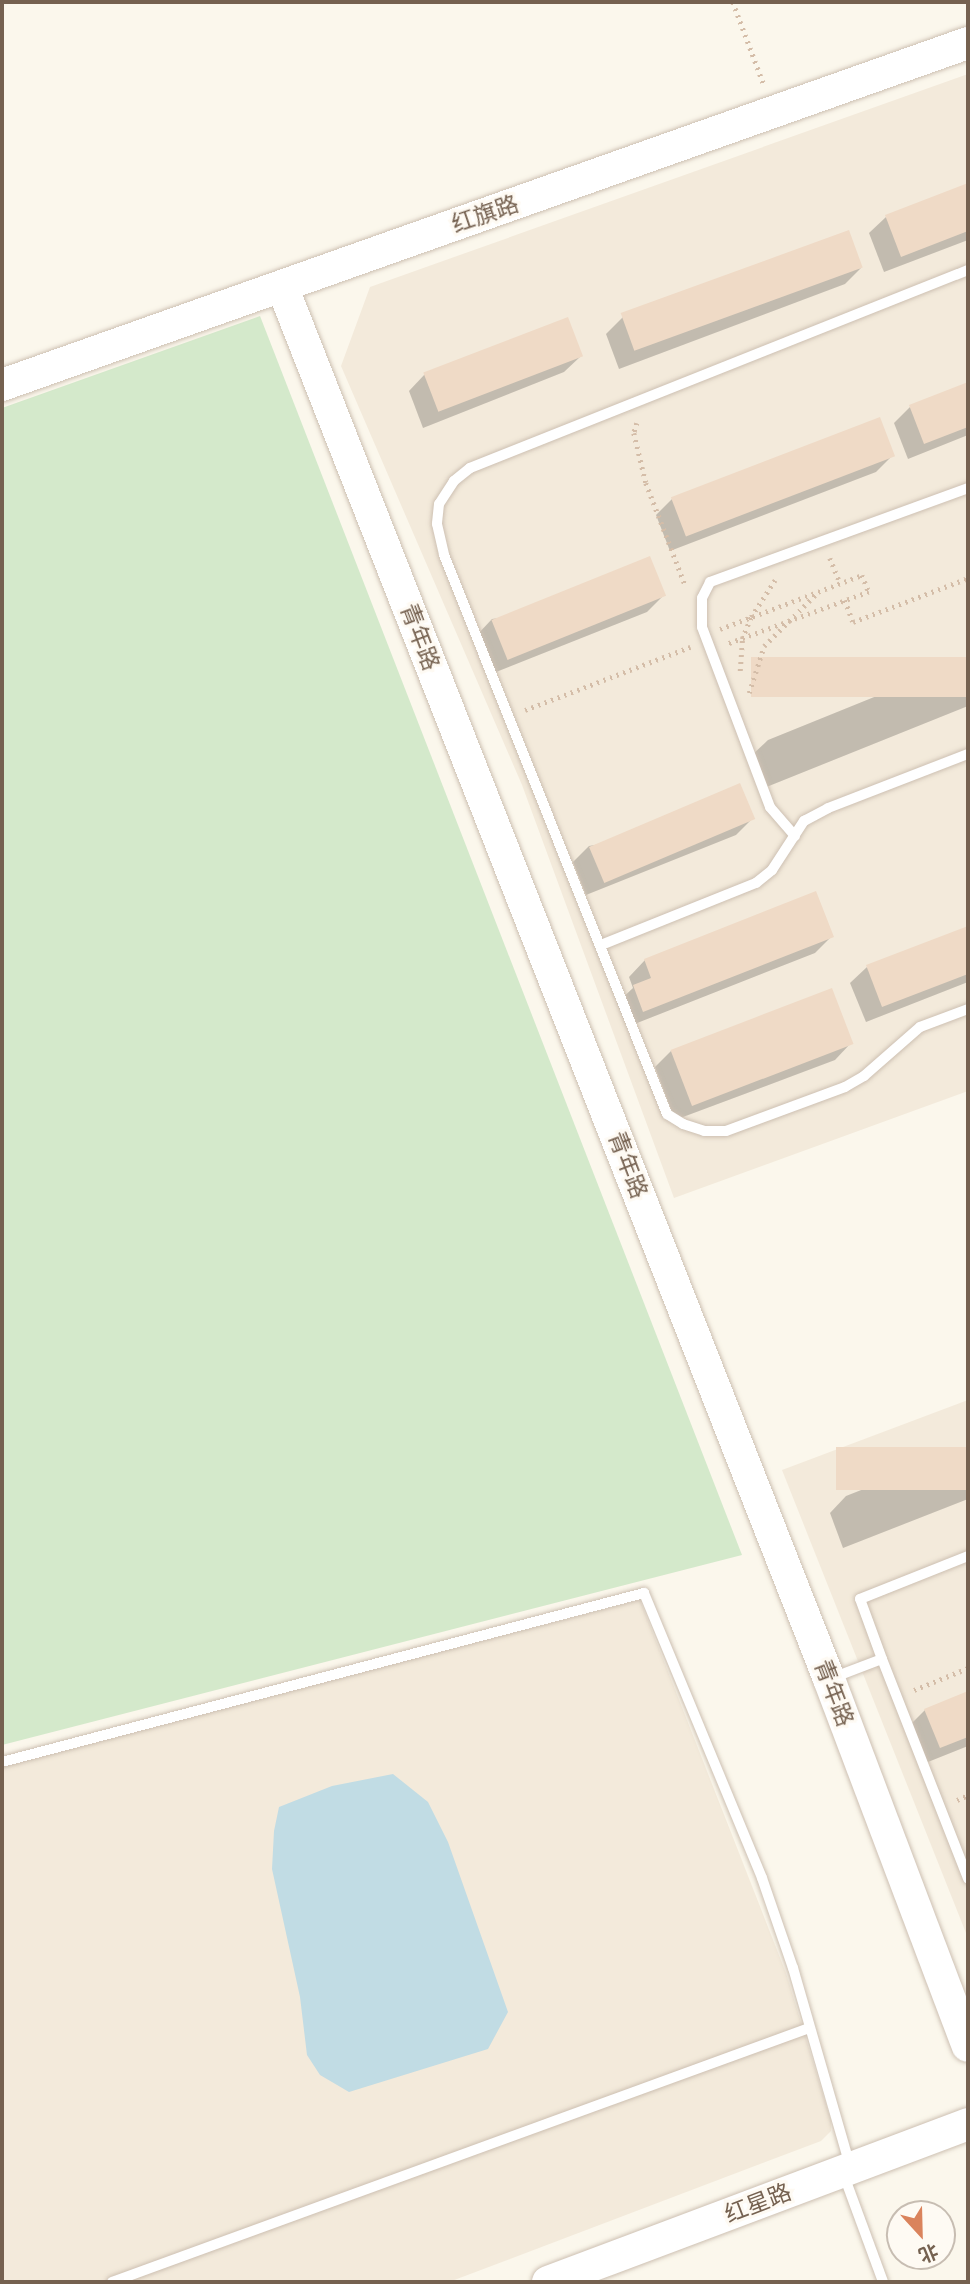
<!DOCTYPE html>
<html>
<head>
<meta charset="utf-8">
<style>
  body { margin:0 }
  #map { position:relative; width:970px; height:2284px; overflow:hidden; background:#fbf7ec; font-family:Cabin,"Noto Sans SC",sans-serif }
  div>[style] { position:absolute }
  [style*='--x'] { left:calc(var(--x)*1px); top:calc(var(--y)*1px); width:calc(var(--w)*1px); rotate:calc(var(--a)*1deg) }
  .residential>* { inset:0; background:#f3eadb }
  .green>* { inset:0; background:#d4e9cb }
  .water>* { inset:0; background:#c1dce4 }
  .shadow>* { inset:0; background:#0003 }
  .building>* { inset:0; background:#efdac6; transform-origin:0 0 }
  .path>* { height:4.5px; margin-top:-2.25px; transform-origin:0; background:repeating-linear-gradient(90deg,#d4bda8 0 2px,transparent 0 7px) }
  .roads { filter:drop-shadow(0 0 2px #cdc0b2) drop-shadow(0 0 2px #cdc0b2) }
  .lane>* { height:10px; margin:-5px; padding:0 5px; transform-origin:5px; border-radius:5px; background:#fff }
  .secondary>* { height:32px; margin:-16px; padding:0 16px; transform-origin:16px; border-radius:16px; background:#fff }
  span { translate:-50% -50%; white-space:nowrap; text-align:center; line-height:1.15; -webkit-text-stroke:6px #fefaf3; paint-order:stroke }
  .street-label { font-size:23px; color:#756150 }
  .frame { position:absolute; inset:0; border:4px solid #756150; pointer-events:none }
  .north { position:absolute; left:886px; top:2200px; width:70px; height:70px; box-sizing:border-box; background:#fefaf3; border:2px solid #c7bdb2; border-radius:50%; rotate:158deg; font-size:19px; font-weight:700; line-height:28px; text-align:center; color:#756150 }
  .north::after { content:''; display:block; margin:auto; width:24px; height:32px; background:#da835c; clip-path:polygon(50% 0,100% 100%,50% 72%,0 100%) }
</style>
</head>
<body>
<div id="map">
  <div class="residential">
    <i style="clip-path:polygon(968px 74px,968px 1091px,674px 1198px,522px 785px,341px 366px,370px 287px)"></i>
    <i style="clip-path:polygon(968px 1400px,968px 1938px,782px 1470px)"></i>
    <i style="clip-path:polygon(640px 1600px,786px 1973px,831px 2121px,831px 2131px,821px 2141px,449px 2282px,2px 2282px,2px 1765px)"></i>
  </div>
  <div class="green">
    <i style="clip-path:polygon(260px 316px,742px 1555px,2px 1745px,2px 408px)"></i>
  </div>
  <div class="water">
    <i style="clip-path:polygon(393px 1774px,428px 1802px,448px 1842px,508px 2012px,488px 2049px,349px 2092px,320px 2075px,307px 2055px,300px 1997px,272px 1869px,274px 1831px,279px 1807px,332px 1786px)"></i>
  </div>
  <div class="shadow">
    <i style="clip-path:polygon(968px 185px,968px 240px,884px 272px,869px 233px,886px 217px)"></i>
    <i style="clip-path:polygon(861px 268px,845px 284px,619px 369px,606px 334px,623px 317px)"></i>
    <i style="clip-path:polygon(581px 356px,564px 372px,423px 428px,409px 391px,425px 374px)"></i>
    <i style="clip-path:polygon(968px 384px,968px 435px,908px 459px,894px 423px,910px 407px)"></i>
    <i style="clip-path:polygon(893px 455px,876px 472px,670px 551px,656px 515px,672px 499px)"></i>
    <i style="clip-path:polygon(664px 595px,647px 612px,491px 674px,476px 636px,492px 619px)"></i>
    <i style="clip-path:polygon(968px 659px,968px 706px,764px 788px,751px 756px,768px 740px)"></i>
    <i style="clip-path:polygon(753px 818px,736px 835px,586px 895px,573px 862px,589px 846px)"></i>
    <i style="clip-path:polygon(968px 928px,968px 982px,866px 1022px,850px 983px,867px 967px)"></i>
    <i style="clip-path:polygon(832px 936px,815px 953px,627px 1027px,617px 1003px,633px 988px,629px 977px,645px 960px)"></i>
    <i style="clip-path:polygon(851px 1043px,835px 1060px,675px 1120px,655px 1067px,671px 1051px)"></i>
    <i style="clip-path:polygon(968px 1448px,968px 1499px,843px 1548px,830px 1513px,846px 1496px)"></i>
    <i style="clip-path:polygon(968px 1693px,968px 1746px,923px 1764px,908px 1727px,925px 1710px)"></i>
  </div>
  <div class="building">
    <i style="clip-path:polygon(968px 183px,968px 231px,901px 257px,885px 215px)"></i>
    <i style="left:849px;top:230px;width:40px;height:243px;rotate:70deg"></i>
    <i style="left:568px;top:317px;width:42px;height:155px;rotate:69deg"></i>
    <i style="clip-path:polygon(968px 382px,968px 427px,924px 444px,909px 405px)"></i>
    <i style="left:880px;top:417px;width:42px;height:224px;rotate:69deg"></i>
    <i style="left:650px;top:556px;width:43px;height:171px;rotate:68deg"></i>
    <i style="left:968px;top:657px;width:40px;height:217px;rotate:90deg"></i>
    <i style="left:740px;top:783px;width:39px;height:164px;rotate:67deg"></i>
    <i style="clip-path:polygon(816px 891px,834px 937px,643px 1012px,633px 985px,651px 978px,644px 959px)"></i>
    <i style="clip-path:polygon(968px 926px,968px 974px,882px 1007px,866px 965px)"></i>
    <i style="left:832px;top:988px;width:60px;height:173px;rotate:69deg"></i>
    <i style="left:968px;top:1447px;width:43px;height:132px;rotate:90deg"></i>
    <i style="clip-path:polygon(968px 1691px,968px 1737px,940px 1748px,924px 1709px)"></i>
  </div>
  <div class="path">
    <i style="--x:733;--y:2;--w:89;--a:69.5"></i>
    <i style="--x:637;--y:423;--w:10;--a:107"></i>
    <i style="--x:634;--y:433;--w:51;--a:76.5"></i>
    <i style="--x:646;--y:483;--w:111;--a:69"></i>
    <i style="--x:830;--y:558;--w:27;--a:68"></i>
    <i style="--x:845;--y:600;--w:23;--a:70"></i>
    <i style="--x:853;--y:622;--w:123;--a:-20.9"></i>
    <i style="--x:720;--y:629;--w:152;--a:-20.8"></i>
    <i style="--x:862;--y:575;--w:18;--a:68"></i>
    <i style="--x:869;--y:592;--w:150;--a:159.8"></i>
    <i style="--x:740;--y:671;--w:32;--a:-86"></i>
    <i style="--x:742;--y:639;--w:24;--a:-68"></i>
    <i style="--x:751;--y:617;--w:44;--a:-57"></i>
    <i style="--x:749;--y:693;--w:49;--a:-72.3"></i>
    <i style="--x:764;--y:646;--w:76;--a:-45"></i>
    <i style="--x:525;--y:710;--w:177;--a:-20.9"></i>
    <i style="--x:914;--y:1690;--w:58;--a:-22.2"></i>
    <i style="--x:957;--y:1800;--w:12;--a:-24"></i>
  </div>
  <div class="roads">
    <div class="lane">
      <i style="--x:968;--y:270;--w:536;--a:158.32"></i>
      <i style="--x:470;--y:468;--w:21;--a:141"></i>
      <i style="--x:454;--y:481;--w:27;--a:123"></i>
      <i style="--x:439;--y:504;--w:20;--a:96"></i>
      <i style="--x:437;--y:524;--w:32;--a:77"></i>
      <i style="--x:444;--y:555;--w:602;--a:68.25"></i>
      <i style="--x:667;--y:1114;--w:19;--a:32"></i>
      <i style="--x:683;--y:1124;--w:22;--a:18"></i>
      <i style="--x:704;--y:1131;--w:22;--a:0"></i>
      <i style="--x:726;--y:1131;--w:127;--a:-20.3"></i>
      <i style="--x:845;--y:1087;--w:22;--a:-30"></i>
      <i style="--x:864;--y:1076;--w:74;--a:-41.2"></i>
      <i style="--x:920;--y:1027;--w:51;--a:-20.6"></i>
      <i style="--x:795;--y:836;--w:38;--a:-131"></i>
      <i style="--x:770;--y:807;--w:192;--a:-110.7"></i>
      <i style="--x:702;--y:627;--w:29;--a:-90"></i>
      <i style="--x:702;--y:598;--w:18;--a:-63"></i>
      <i style="--x:710;--y:582;--w:275;--a:-20"></i>
      <i style="--x:601;--y:945;--w:167;--a:-21.8"></i>
      <i style="--x:756;--y:883;--w:21;--a:-39"></i>
      <i style="--x:772;--y:870;--w:59;--a:-56.9"></i>
      <i style="--x:804;--y:821;--w:27;--a:-28"></i>
      <i style="--x:828;--y:808;--w:150;--a:-21.1"></i>
      <i style="--x:882;--y:1659;--w:64;--a:-110.1"></i>
      <i style="--x:860;--y:1599;--w:116;--a:-21.7"></i>
      <i style="--x:832;--y:1678;--w:53;--a:-20.8"></i>
      <i style="--x:882;--y:1659;--w:236;--a:68.6"></i>
      <i style="--x:2;--y:1762;--w:664;--a:-14.75"></i>
      <i style="--x:644;--y:1593;--w:308;--a:67.5"></i>
      <i style="--x:762;--y:1878;--w:95;--a:71"></i>
      <i style="--x:793;--y:1968;--w:205;--a:73.9"></i>
      <i style="--x:843;--y:2173;--w:116;--a:69.8"></i>
      <i style="--x:112;--y:2282;--w:742;--a:-20.02"></i>
    </div>
    <div class="secondary">
      <i style="--x:282;--y:286;--w:1497;--a:68.56"></i>
      <i style="--x:829;--y:1679;--w:392;--a:69.3"></i>
      <i style="--x:2;--y:385;--w:1025;--a:-19.5"></i>
      <i style="--x:548;--y:2282;--w:449;--a:-20.6"></i>
    </div>
  </div>
  <div class="street-label">
    <span style="left:485px;top:214px;rotate:-19deg">红旗路</span>
    <span style="left:420px;top:637px;rotate:69deg">青年路</span>
    <span style="left:628px;top:1165px;rotate:69deg">青年路</span>
    <span style="left:834px;top:1693px;rotate:69deg">青年路</span>
    <span style="left:758px;top:2203px;rotate:-21deg">红星路</span>
  </div>
  <div class="frame"></div>
  <div class="north">北</div>
</div>
</body>
</html>
